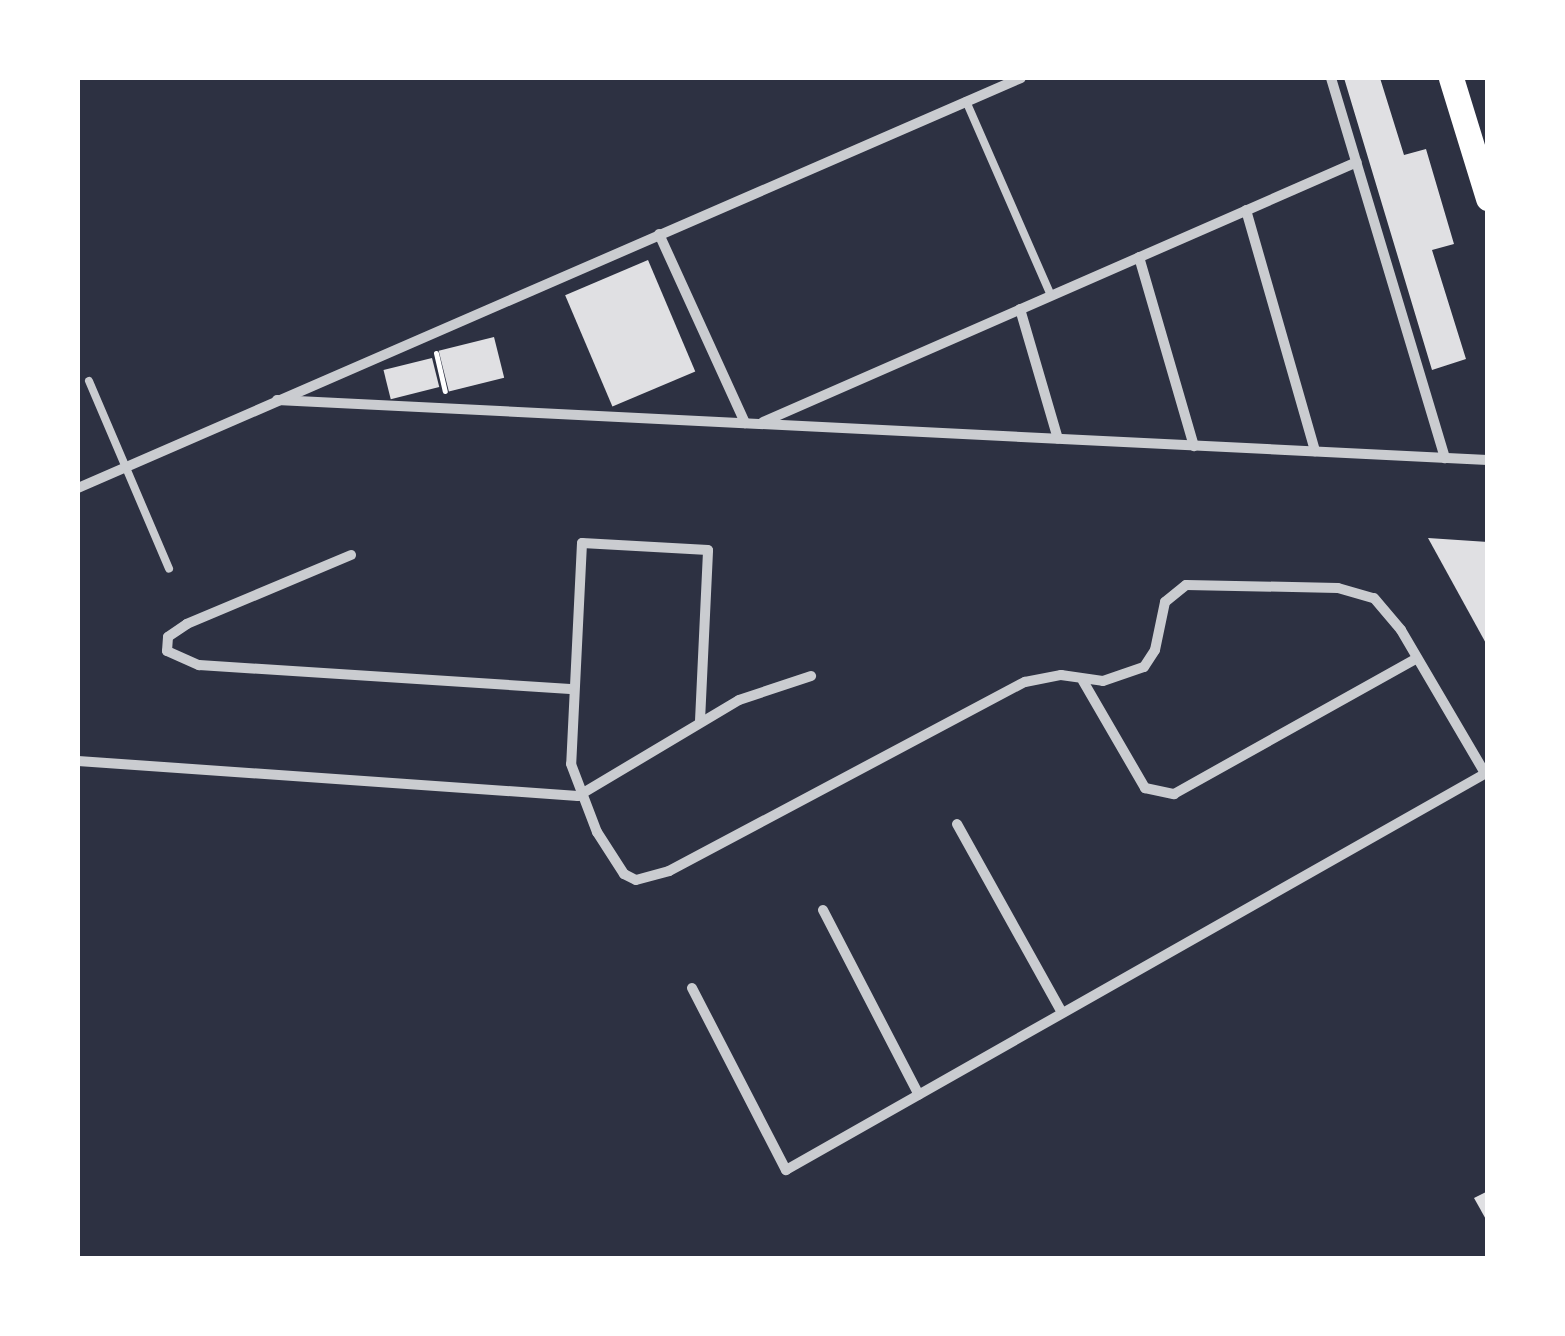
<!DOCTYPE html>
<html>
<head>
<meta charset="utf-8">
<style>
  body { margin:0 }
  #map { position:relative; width:1565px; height:1336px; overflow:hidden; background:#2d3142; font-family:Commissioner,sans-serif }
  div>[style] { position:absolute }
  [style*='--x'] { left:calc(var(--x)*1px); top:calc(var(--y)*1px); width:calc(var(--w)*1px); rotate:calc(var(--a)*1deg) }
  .building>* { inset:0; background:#e0e0e3; transform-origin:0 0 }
  .path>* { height:5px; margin:-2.5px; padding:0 2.5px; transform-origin:2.5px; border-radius:2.5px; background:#fff }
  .service>* { height:8px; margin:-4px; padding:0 4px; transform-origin:4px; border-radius:4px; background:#caccd0 }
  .minor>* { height:10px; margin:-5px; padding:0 5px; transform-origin:5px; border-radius:5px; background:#caccd0 }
  .primary>* { height:25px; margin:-12.5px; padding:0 12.5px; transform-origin:12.5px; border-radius:12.5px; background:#fff }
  span { translate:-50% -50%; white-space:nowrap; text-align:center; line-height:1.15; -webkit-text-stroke:10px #fff; paint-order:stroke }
  .frame { position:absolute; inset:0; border:80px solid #fff; pointer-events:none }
</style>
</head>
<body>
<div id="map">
  <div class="building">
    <i style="clip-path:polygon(1344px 78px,1380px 78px,1404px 155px,1426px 149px,1454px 244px,1432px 250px,1466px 359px,1432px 370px)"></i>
    <i style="left:648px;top:260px;width:121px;height:90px;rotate:67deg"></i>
    <i style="left:494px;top:337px;width:42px;height:57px;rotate:76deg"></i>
    <i style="left:432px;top:358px;width:30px;height:50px;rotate:76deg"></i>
    <i style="clip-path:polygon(1428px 538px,1488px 542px,1488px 647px)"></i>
    <i style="clip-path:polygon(1488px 1191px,1488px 1223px,1474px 1198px)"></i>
  </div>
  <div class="path">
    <i style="--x:436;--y:353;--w:39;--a:77"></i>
  </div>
  <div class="service">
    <i style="--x:966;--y:101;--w:213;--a:66.4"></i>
    <i style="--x:89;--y:381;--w:204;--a:66.9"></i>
  </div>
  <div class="minor">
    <i style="--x:1331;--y:78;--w:397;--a:73.3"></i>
    <i style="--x:1246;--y:210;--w:251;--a:74"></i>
    <i style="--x:659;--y:234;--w:208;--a:65.5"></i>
    <i style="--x:1139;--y:257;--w:197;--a:73.8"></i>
    <i style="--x:1020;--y:309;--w:135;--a:73.7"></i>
    <i style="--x:277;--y:400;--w:1212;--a:2.84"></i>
    <i style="--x:763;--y:422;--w:648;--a:-23.64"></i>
    <i style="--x:78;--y:488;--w:1028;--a:-23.5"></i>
    <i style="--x:351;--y:555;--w:178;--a:157.2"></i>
    <i style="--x:187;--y:624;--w:23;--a:146"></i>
    <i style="--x:168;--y:637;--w:14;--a:94"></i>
    <i style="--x:167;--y:651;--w:35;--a:24"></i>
    <i style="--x:199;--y:665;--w:372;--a:3.7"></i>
    <i style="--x:1083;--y:681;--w:124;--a:59.9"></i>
    <i style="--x:1145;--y:788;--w:30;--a:12"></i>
    <i style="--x:1174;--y:794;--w:278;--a:-29.2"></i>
    <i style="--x:700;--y:721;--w:171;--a:-87.3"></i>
    <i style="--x:708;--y:550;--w:126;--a:-176.8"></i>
    <i style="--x:582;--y:543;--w:221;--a:92.8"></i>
    <i style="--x:571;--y:764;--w:73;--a:69.1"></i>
    <i style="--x:597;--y:832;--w:50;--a:57.3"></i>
    <i style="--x:624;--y:874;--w:13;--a:27"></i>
    <i style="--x:636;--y:880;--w:34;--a:-15"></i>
    <i style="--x:669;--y:871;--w:403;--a:-28"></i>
    <i style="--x:1025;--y:682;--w:37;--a:-11"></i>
    <i style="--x:1061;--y:675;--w:42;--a:8.1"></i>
    <i style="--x:1103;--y:681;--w:43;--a:-18.9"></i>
    <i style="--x:1144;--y:667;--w:20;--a:-57"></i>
    <i style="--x:1155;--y:650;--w:49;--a:-78.2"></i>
    <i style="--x:1165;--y:602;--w:27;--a:-39"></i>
    <i style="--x:1186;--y:585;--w:152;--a:1.1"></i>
    <i style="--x:1338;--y:588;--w:37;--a:16"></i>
    <i style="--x:1374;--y:598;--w:42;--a:49.8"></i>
    <i style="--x:1401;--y:630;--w:166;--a:59.6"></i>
    <i style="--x:78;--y:761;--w:501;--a:4"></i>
    <i style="--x:578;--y:796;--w:187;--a:-30.8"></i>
    <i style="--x:739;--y:700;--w:76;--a:-18.4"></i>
    <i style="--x:957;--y:824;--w:216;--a:60.9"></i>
    <i style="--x:823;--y:910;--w:208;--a:62.6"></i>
    <i style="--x:692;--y:988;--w:205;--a:62.7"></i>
    <i style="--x:786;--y:1170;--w:807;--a:-29.55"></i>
  </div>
  <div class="primary">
    <i style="--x:1451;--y:78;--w:126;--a:72.9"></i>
  </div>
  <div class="frame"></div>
</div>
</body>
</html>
